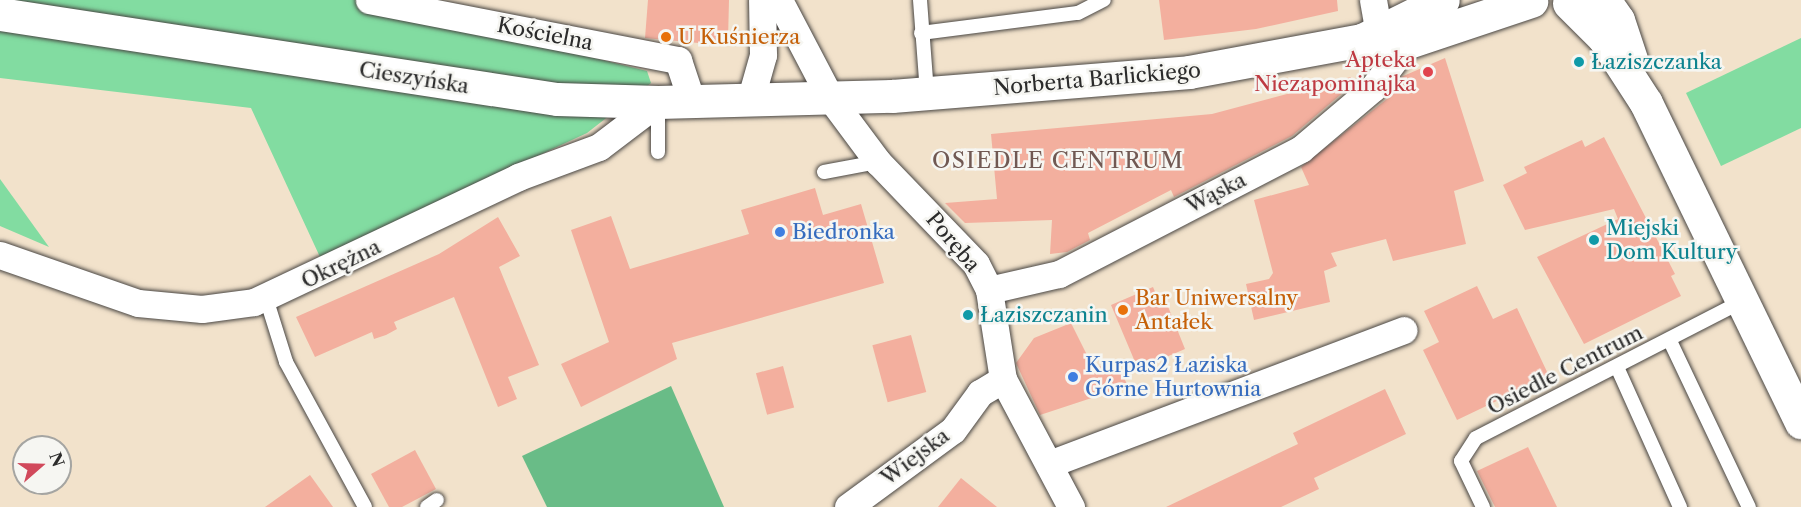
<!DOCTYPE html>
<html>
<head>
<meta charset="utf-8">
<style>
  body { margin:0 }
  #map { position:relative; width:1801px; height:507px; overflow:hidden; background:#f2e2cb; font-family:"Libre Caslon Text",serif }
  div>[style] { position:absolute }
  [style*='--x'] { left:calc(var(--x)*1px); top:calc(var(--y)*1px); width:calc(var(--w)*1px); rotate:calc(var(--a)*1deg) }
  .green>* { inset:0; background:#82dca1 }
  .forest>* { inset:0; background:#69bc87 }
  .building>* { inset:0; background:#f3af9e; transform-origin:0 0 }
  .roads { filter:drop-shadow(0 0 2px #494643) drop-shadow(0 0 2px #494643) }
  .service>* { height:14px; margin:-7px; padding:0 7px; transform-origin:7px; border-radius:7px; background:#fff }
  .minor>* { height:27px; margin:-13.5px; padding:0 13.5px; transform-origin:13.5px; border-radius:13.5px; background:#fff }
  .tertiary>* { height:33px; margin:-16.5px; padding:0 16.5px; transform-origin:16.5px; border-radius:16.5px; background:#fff }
  .dots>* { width:16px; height:16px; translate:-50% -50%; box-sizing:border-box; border:3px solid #f6f6f2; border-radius:50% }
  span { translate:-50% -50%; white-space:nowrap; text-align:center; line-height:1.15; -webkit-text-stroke:5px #f6f6f2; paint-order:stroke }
  .street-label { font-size:21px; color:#2b2b2b }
  .food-label { font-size:21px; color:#c56008 }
  .left { translate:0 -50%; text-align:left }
  .health-label { font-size:21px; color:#be3a42 }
  .right { translate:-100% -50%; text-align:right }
  .culture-label { font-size:21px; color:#0d838f }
  .shop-label { font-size:21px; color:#366cbe }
  .neighbourhood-label { font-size:22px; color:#715953; letter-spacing:1.5px }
  .north { position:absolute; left:12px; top:435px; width:60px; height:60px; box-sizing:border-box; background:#f6f6f2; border:2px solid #a5a5a2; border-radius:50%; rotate:70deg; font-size:16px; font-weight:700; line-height:24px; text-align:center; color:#2b2b2b }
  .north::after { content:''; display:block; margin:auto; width:21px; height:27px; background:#d1495b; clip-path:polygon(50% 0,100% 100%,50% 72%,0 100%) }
</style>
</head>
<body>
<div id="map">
  <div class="green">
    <i style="clip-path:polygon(0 0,359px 0,647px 71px,651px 83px,587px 133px,320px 257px,251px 108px,0 78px)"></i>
    <i style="clip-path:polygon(1801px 38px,1801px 128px,1721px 166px,1686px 93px)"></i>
    <i style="clip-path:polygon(0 179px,49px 247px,0 226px)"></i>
  </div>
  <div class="forest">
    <i style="clip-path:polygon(671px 386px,724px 507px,547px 507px,522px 456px)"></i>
  </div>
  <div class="building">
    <i style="clip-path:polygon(648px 0,729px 0,728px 40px,720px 45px,645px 38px)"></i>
    <i style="clip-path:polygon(1159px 0,1337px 0,1338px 11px,1256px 29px,1164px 40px)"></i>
    <i style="clip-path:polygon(1445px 58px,1484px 181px,1454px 191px,1466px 244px,1393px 261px,1386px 239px,1331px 253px,1337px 266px,1324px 271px,1330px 302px,1254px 320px,1246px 284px,1269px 279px,1273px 273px,1254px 200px,1309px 185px,1301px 167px,1392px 95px,1401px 77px)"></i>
    <i style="clip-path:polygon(1351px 77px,1353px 84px,1292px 136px,1174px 197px,1171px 190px,1088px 233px,1090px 240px,1067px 252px,1050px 254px,1052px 220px,965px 223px,945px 203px,997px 199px,991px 134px,1212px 114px)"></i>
    <i style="clip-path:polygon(1604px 137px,1675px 274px,1671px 276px,1681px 296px,1584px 344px,1537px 257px,1618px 219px,1614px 209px,1525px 230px,1503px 185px,1527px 173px,1524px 167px,1582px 140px,1585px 147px)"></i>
    <i style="clip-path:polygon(815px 188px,823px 215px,861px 204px,884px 283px,672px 343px,677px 359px,581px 407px,561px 364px,609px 342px,571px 230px,611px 216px,630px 269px,749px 234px,741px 210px)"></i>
    <i style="clip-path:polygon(498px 217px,520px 256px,499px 267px,539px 365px,508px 377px,517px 399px,498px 407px,454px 297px,394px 322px,397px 329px,386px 335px,374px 339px,372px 332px,315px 357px,296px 317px,439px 254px)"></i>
    <i style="clip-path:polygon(1477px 286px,1493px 319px,1517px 308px,1549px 376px,1457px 420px,1423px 350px,1439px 342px,1424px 311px)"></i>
    <i style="clip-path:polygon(1153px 287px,1161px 306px,1167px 304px,1185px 349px,1138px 369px,1111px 305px)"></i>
    <i style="clip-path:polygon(1071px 323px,1094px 369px,1115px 360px,1128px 386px,1040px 415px,1016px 363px,1034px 338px)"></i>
    <i style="left:911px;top:335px;width:59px;height:40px;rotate:75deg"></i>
    <i style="left:783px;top:366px;width:43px;height:28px;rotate:75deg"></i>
    <i style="clip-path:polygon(1385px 389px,1406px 434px,1314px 478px,1319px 489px,1281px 507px,1166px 507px,1298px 444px,1293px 433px)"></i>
    <i style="clip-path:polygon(1528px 447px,1557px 507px,1495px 507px,1477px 471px)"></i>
    <i style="clip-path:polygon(415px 450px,436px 489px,402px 507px,389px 507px,371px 474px)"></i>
    <i style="clip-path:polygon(310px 475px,333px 507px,265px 507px)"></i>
    <i style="clip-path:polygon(961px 478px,997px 507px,938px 507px)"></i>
  </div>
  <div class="roads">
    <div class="service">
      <i style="--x:920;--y:0;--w:93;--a:85.7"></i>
      <i style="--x:921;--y:33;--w:158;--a:-7.3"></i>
      <i style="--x:1078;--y:13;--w:29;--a:-27"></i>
      <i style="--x:658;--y:103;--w:49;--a:90"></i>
      <i style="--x:824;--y:172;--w:55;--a:-10.5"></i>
      <i style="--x:266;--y:298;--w:67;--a:72.6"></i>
      <i style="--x:286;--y:362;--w:165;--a:61.4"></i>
      <i style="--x:1670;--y:341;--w:184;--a:64.6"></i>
      <i style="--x:1617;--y:367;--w:154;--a:65.8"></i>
      <i style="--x:427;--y:507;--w:12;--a:-35"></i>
      <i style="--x:1483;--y:507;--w:51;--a:-115.6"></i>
      <i style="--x:1461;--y:461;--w:27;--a:-57"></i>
      <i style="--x:1476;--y:438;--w:300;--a:-27.2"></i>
    </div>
    <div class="minor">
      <i style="--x:369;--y:0;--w:315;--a:11"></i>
      <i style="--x:678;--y:60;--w:44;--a:71.6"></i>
      <i style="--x:779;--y:0;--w:112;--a:62.3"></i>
      <i style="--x:831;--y:99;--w:79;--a:53.3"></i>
      <i style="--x:878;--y:162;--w:141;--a:46.1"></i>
      <i style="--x:976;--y:264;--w:29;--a:63"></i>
      <i style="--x:989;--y:290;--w:90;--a:81.1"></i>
      <i style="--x:1003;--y:379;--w:145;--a:62"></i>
      <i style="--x:1373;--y:0;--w:29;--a:80"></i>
      <i style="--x:750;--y:101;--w:48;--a:-74.2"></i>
      <i style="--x:763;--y:55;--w:55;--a:-91"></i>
      <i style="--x:0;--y:255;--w:146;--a:19.2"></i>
      <i style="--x:138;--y:303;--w:64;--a:5.4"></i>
      <i style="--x:202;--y:309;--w:52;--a:-7.7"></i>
      <i style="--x:254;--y:302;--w:292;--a:-25.3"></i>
      <i style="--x:518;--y:177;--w:86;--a:-20.3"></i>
      <i style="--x:599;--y:147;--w:74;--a:-37.3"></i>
      <i style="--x:989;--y:290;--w:72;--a:-12.9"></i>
      <i style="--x:1059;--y:274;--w:272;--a:-27.3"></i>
      <i style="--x:1301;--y:149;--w:94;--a:-40.3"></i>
      <i style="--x:1373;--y:88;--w:58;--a:-52.7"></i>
      <i style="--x:1049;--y:464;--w:379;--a:-20.7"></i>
      <i style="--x:848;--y:507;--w:130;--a:-36.3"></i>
      <i style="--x:953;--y:430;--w:46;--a:-53.9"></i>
      <i style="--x:980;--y:393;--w:27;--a:-31"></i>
    </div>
    <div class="tertiary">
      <i style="--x:1604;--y:0;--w:24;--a:55"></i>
      <i style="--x:1618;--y:20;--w:41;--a:71.6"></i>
      <i style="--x:1569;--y:3;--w:49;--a:45"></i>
      <i style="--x:1604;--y:38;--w:77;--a:57.1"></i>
      <i style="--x:1646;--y:103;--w:355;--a:64.1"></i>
      <i style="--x:0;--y:14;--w:563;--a:8.68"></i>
      <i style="--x:557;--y:99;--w:101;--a:1.7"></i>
      <i style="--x:658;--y:102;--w:234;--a:-1.5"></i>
      <i style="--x:892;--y:96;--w:298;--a:-4.6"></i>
      <i style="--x:1189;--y:72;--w:176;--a:-10.5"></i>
      <i style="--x:1362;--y:40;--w:46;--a:2.5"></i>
      <i style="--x:1408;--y:42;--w:130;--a:-18.4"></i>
      <i style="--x:1362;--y:40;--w:90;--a:-26.3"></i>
    </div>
  </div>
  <div class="dots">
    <i style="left:666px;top:37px;background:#e8710a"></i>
    <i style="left:1579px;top:62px;background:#0f9aa8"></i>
    <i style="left:1428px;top:72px;background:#e0444e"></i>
    <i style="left:780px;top:232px;background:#3f7fe0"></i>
    <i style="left:1594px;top:240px;background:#0f9aa8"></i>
    <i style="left:1123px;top:310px;background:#e8710a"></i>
    <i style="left:968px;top:315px;background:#0f9aa8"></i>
    <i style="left:1073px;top:377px;background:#3f7fe0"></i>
  </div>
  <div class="street-label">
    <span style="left:545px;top:34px;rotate:11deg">Kościelna</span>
    <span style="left:414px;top:78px;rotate:9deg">Cieszyńska</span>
    <span style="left:1097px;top:79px;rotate:-5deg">Norberta Barlickiego</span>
    <span style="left:1216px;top:193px;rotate:-27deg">Wąska</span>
    <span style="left:953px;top:242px;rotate:50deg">Poręba</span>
    <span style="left:341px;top:264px;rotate:-26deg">Okrężna</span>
    <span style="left:1565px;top:370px;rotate:-27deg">Osiedle Centrum</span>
    <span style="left:915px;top:457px;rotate:-37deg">Wiejska</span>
  </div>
  <div class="food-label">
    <span class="left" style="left:678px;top:37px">U Kuśnierza</span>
    <span class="left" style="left:1135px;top:310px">Bar Uniwersalny<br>Antałek</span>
  </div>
  <div class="health-label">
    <span class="right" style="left:1416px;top:72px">Apteka<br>Niezapominajka</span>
  </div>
  <div class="culture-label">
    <span class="left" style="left:1591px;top:62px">Łaziszczanka</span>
    <span class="left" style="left:1606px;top:240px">Miejski<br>Dom Kultury</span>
    <span class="left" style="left:980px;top:315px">Łaziszczanin</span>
  </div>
  <div class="shop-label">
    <span class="left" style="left:792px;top:232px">Biedronka</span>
    <span class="left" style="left:1085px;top:377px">Kurpas2 Łaziska<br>Górne Hurtownia</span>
  </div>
  <div class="neighbourhood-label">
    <span style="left:1058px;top:161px">OSIEDLE CENTRUM</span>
  </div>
  <div class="north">N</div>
</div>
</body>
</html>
